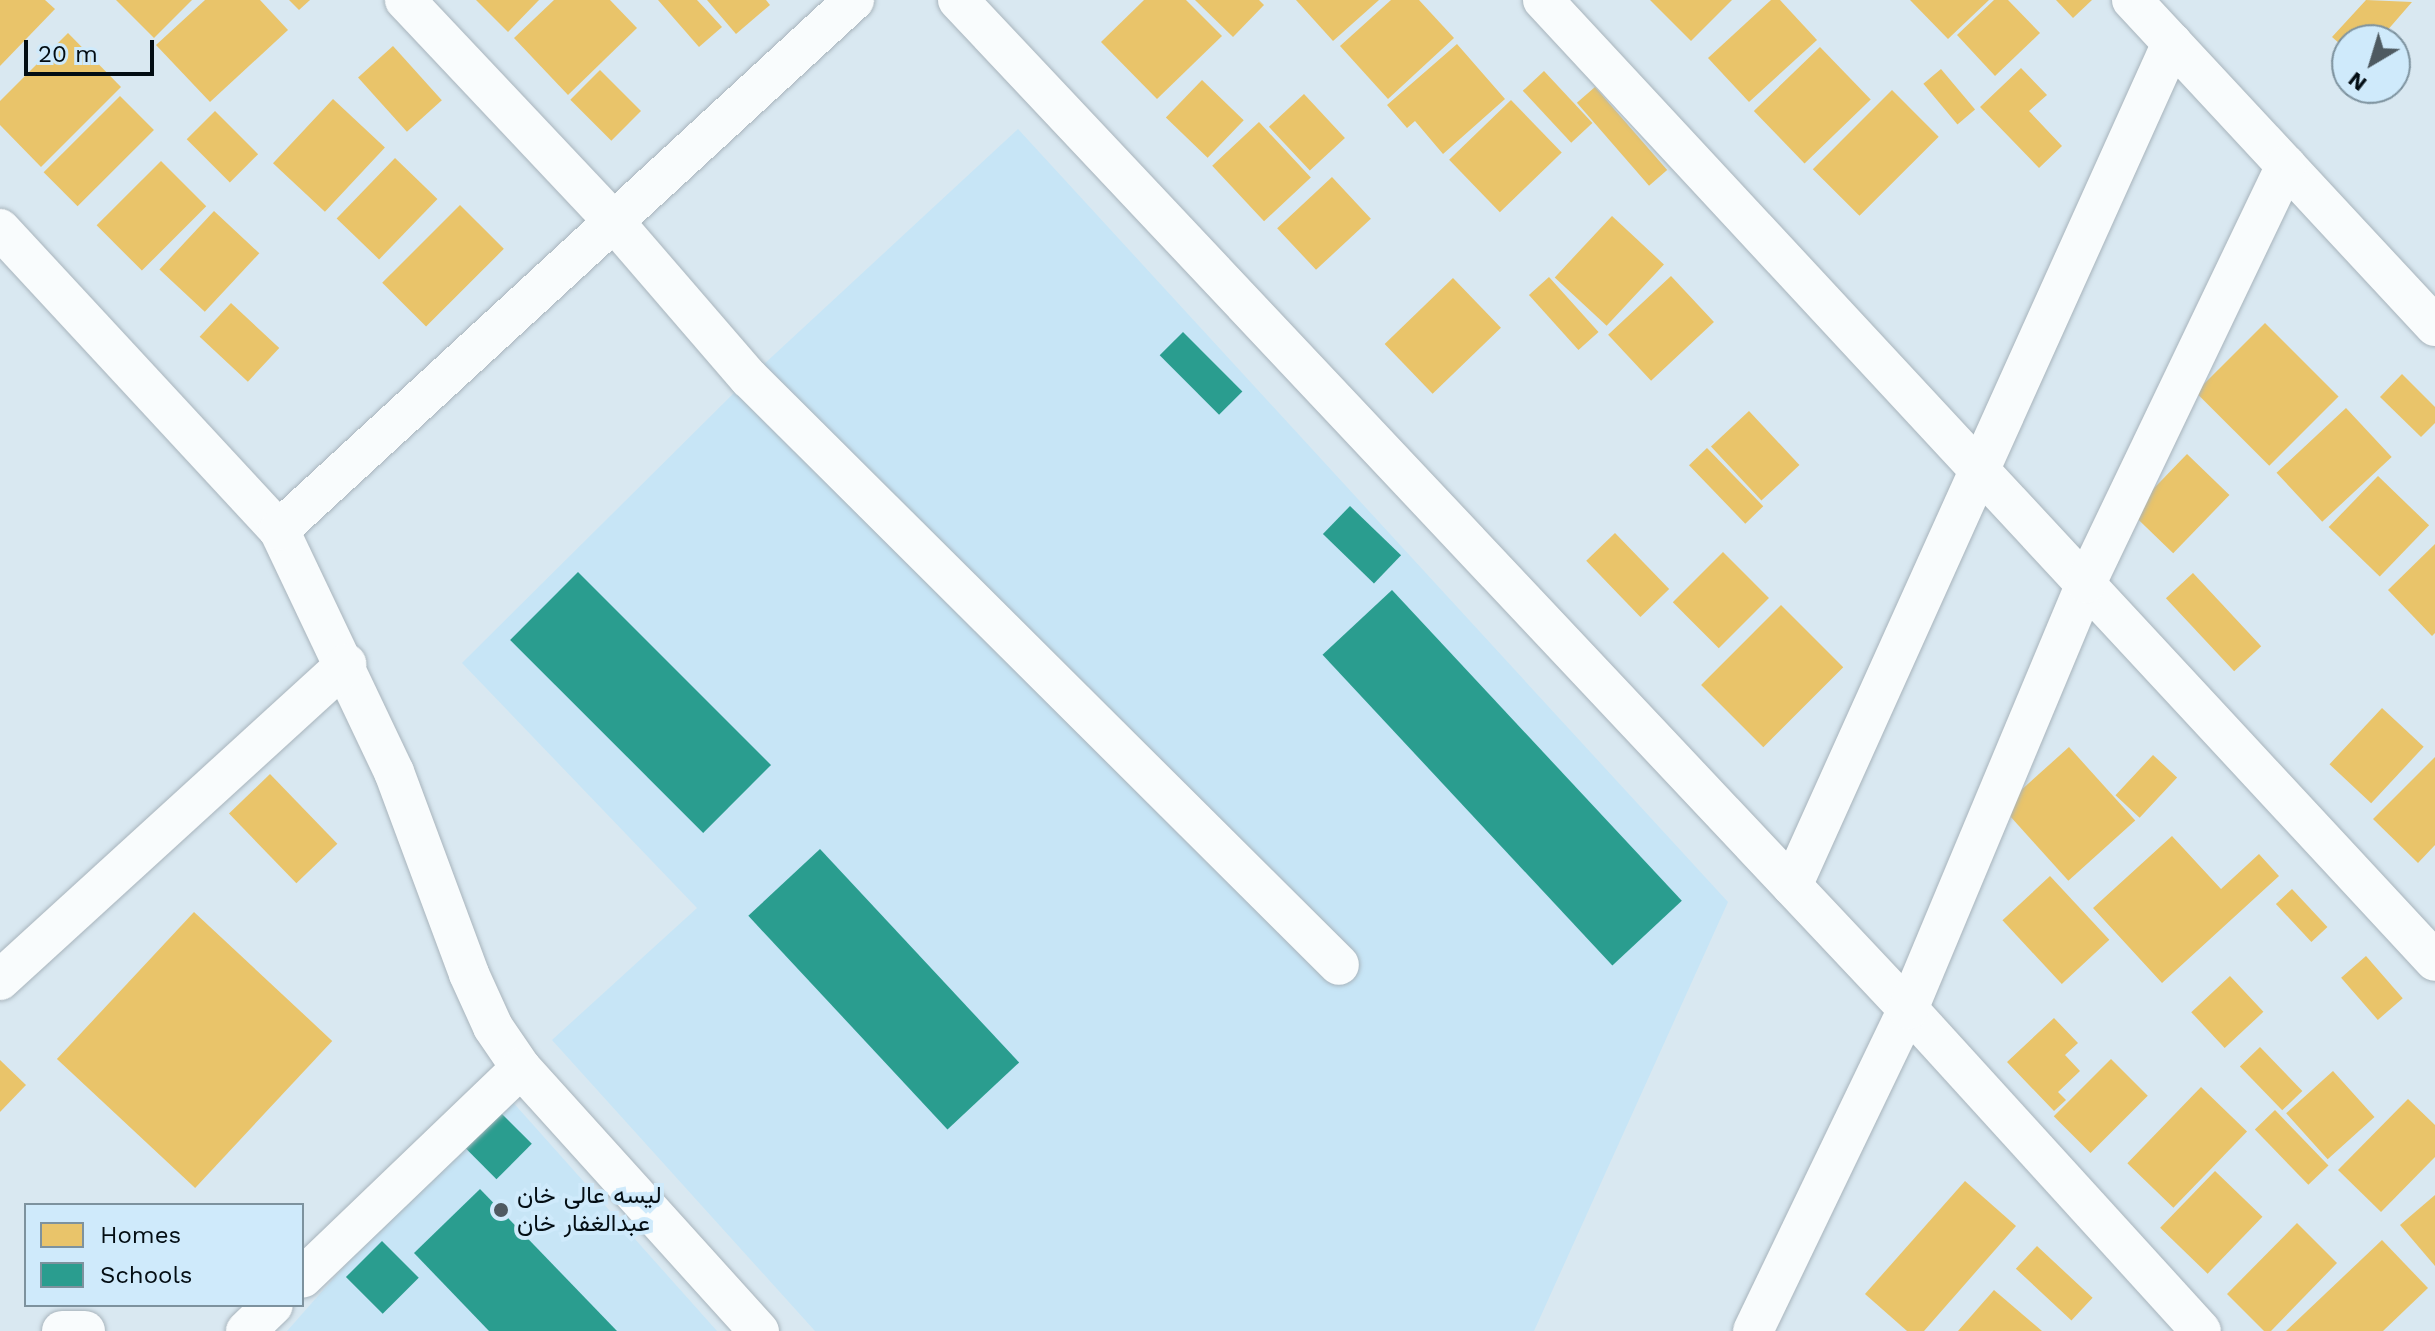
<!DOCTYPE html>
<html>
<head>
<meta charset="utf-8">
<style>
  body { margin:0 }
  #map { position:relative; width:2435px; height:1331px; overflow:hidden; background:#d9e8f1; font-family:"Work Sans",Vazirmatn,sans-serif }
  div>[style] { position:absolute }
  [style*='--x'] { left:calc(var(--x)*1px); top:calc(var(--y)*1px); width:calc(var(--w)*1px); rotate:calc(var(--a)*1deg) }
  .built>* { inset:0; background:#c7e5f6 }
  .homes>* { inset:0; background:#e9c46a; transform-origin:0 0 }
  .schools>* { inset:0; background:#2a9d8f; transform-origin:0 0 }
  .roads { filter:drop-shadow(0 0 2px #a8b4bc) drop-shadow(0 0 2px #a8b4bc) }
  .minor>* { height:40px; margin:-20px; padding:0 20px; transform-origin:20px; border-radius:20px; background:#f9fcfd }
  .dots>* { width:22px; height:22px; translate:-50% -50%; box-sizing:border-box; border:4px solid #cfeafb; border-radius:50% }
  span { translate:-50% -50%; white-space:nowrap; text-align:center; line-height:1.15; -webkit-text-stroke:8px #cfeafb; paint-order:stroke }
  .poi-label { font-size:24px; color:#030d13 }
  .left { translate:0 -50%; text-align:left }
  .legend { position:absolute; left:24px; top:1203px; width:280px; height:104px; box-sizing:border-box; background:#cfeafb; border:2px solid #7d929e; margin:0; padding:10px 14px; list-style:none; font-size:24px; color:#030d13 }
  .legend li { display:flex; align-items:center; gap:16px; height:40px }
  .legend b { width:40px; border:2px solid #7d929e }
  .north { position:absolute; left:2331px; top:24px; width:80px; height:80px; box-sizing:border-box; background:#cfeafb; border:2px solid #7d929e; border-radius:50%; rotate:218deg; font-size:22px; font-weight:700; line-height:32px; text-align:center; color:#030d13 }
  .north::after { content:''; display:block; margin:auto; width:28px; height:36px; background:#4e5a61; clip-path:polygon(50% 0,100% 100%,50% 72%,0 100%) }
  .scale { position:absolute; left:24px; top:40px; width:130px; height:36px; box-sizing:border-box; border:4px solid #030d13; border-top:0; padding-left:10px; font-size:24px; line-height:28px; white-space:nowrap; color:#030d13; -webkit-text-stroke:6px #cfeafb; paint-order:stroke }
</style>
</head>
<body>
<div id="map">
  <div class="built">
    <i style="clip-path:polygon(1018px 129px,1728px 902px,1534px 1331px,815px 1331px,552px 1040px,697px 908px,462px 663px,749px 378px)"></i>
    <i style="clip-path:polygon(501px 1089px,717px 1331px,287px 1331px)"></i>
  </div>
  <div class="homes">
    <i style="clip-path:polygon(0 0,45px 0,55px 9px,0 66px)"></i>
    <i style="clip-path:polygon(116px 0,192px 0,154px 38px)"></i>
    <i style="clip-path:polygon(205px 0,260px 0,288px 30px,210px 102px,156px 45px)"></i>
    <i style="clip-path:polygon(289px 0,310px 0,299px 10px)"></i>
    <i style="clip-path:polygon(476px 0,539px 0,508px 32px)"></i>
    <i style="clip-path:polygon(554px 0,610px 0,637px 28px,568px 95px,514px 38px)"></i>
    <i style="clip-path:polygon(658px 0,697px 0,722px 27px,699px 47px)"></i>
    <i style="clip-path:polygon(707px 0,766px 0,770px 5px,736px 34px)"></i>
    <i style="clip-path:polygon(1144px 0,1186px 0,1222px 36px,1157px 99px,1101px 42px)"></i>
    <i style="clip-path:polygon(1195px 0,1259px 0,1264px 5px,1233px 37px)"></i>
    <i style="clip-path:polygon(1296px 0,1379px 0,1333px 41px)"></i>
    <i style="clip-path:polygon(1391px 0,1419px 0,1454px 38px,1388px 99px,1340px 46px)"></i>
    <i style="clip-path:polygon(1650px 0,1732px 0,1691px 41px)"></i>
    <i style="clip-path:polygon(1771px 0,1780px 0,1817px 40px,1749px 102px,1708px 58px)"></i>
    <i style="clip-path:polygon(1910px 0,1989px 0,1948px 39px)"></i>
    <i style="clip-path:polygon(1994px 0,2008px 0,2040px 33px,1995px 76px,1957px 35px)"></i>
    <i style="clip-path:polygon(2056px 0,2092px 0,2073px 18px)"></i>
    <i style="clip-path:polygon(2366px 0,2412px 2px,2379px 40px,2347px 40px,2347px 50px,2332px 37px)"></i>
    <i style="clip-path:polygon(68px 33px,121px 87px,41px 167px,0 125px,0 101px)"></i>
    <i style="clip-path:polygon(1457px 44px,1505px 99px,1443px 154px,1415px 121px,1407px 128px,1387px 105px)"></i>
    <i style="left:393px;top:46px;width:73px;height:47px;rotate:48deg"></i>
    <i style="left:1820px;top:47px;width:73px;height:92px;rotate:46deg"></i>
    <i style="clip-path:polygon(2021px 68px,2047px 95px,2029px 111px,2062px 146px,2039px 168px,1980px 107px)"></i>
    <i style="left:1941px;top:69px;width:53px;height:23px;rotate:50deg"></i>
    <i style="left:600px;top:70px;width:58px;height:42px;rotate:45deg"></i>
    <i style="left:1544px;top:71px;width:71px;height:29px;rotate:47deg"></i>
    <i style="left:1202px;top:80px;width:58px;height:52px;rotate:44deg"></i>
    <i style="left:1595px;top:87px;width:110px;height:24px;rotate:49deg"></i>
    <i style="left:1892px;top:90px;width:66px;height:112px;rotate:45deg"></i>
    <i style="left:1304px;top:94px;width:60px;height:48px;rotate:47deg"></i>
    <i style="left:120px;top:96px;width:48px;height:108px;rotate:45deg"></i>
    <i style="left:333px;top:99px;width:71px;height:88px;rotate:43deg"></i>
    <i style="left:1511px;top:100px;width:73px;height:86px;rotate:46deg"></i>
    <i style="left:215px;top:111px;width:61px;height:40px;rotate:45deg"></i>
    <i style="left:1259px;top:122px;width:76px;height:64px;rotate:47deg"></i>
    <i style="left:395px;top:158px;width:59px;height:84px;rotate:44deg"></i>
    <i style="left:161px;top:161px;width:64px;height:91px;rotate:45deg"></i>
    <i style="left:1332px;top:177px;width:57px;height:75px;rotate:47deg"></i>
    <i style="left:460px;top:205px;width:62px;height:110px;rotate:45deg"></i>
    <i style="left:214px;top:211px;width:62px;height:80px;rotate:43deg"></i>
    <i style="left:1612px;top:216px;width:71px;height:84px;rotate:43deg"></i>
    <i style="left:1671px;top:276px;width:63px;height:86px;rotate:47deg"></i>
    <i style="left:1549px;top:277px;width:74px;height:27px;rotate:48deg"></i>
    <i style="left:1453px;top:278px;width:69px;height:95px;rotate:46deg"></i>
    <i style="left:231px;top:303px;width:66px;height:46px;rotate:43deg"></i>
    <i style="left:2265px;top:323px;width:104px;height:98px;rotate:45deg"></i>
    <i style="clip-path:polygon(2402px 374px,2435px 407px,2435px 423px,2421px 437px,2380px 397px)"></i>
    <i style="left:2346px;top:408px;width:67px;height:95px;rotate:47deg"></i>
    <i style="left:1749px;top:411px;width:74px;height:52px;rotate:47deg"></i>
    <i style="left:1707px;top:448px;width:81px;height:25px;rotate:46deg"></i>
    <i style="left:2187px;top:454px;width:59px;height:81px;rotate:44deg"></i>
    <i style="left:2378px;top:476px;width:71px;height:71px;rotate:44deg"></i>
    <i style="left:1615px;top:533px;width:78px;height:40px;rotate:46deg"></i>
    <i style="clip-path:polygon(2435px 544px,2435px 633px,2432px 636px,2388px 590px)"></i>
    <i style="left:1723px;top:552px;width:65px;height:71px;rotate:45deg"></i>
    <i style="left:2193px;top:573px;width:100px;height:37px;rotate:47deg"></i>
    <i style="left:1781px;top:605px;width:88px;height:113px;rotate:45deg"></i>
    <i style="left:2382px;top:708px;width:57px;height:77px;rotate:43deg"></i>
    <i style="left:2069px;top:747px;width:99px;height:90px;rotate:48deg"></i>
    <i style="left:2153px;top:755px;width:33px;height:55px;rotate:43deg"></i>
    <i style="clip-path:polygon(2435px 757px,2435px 845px,2418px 863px,2373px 819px)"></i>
    <i style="left:270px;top:774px;width:97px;height:57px;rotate:46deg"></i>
    <i style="clip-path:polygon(2172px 836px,2221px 889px,2259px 854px,2279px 876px,2162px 983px,2093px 908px)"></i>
    <i style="left:2050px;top:876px;width:87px;height:65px;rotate:47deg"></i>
    <i style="left:2292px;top:889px;width:52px;height:22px;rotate:47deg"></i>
    <i style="left:194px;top:912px;width:189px;height:201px;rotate:43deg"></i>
    <i style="left:2366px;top:956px;width:56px;height:33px;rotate:49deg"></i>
    <i style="left:2230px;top:976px;width:49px;height:53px;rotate:47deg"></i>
    <i style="clip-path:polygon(2054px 1018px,2078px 1043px,2065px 1055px,2080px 1071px,2058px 1092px,2066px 1100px,2054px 1111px,2007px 1062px)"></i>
    <i style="left:2260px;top:1047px;width:61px;height:28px;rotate:46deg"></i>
    <i style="left:2111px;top:1059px;width:52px;height:81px;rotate:45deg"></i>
    <i style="clip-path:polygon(0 1060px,26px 1085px,0 1112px)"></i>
    <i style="left:2333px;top:1071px;width:62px;height:63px;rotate:48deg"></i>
    <i style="left:2201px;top:1087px;width:64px;height:106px;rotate:44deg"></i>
    <i style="clip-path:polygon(2408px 1099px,2435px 1125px,2435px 1157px,2381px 1212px,2338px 1170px)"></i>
    <i style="left:2275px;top:1110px;width:77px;height:28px;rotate:46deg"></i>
    <i style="left:2215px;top:1171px;width:66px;height:79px;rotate:44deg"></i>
    <i style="clip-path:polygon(1965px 1181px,2016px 1226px,1924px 1331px,1907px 1331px,1865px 1294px)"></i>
    <i style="clip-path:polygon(2435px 1195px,2435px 1266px,2400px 1225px)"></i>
    <i style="clip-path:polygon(2297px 1223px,2337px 1263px,2271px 1331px,2264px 1331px,2227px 1294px)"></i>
    <i style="clip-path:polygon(2382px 1240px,2428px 1288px,2383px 1331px,2286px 1331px)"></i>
    <i style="left:2037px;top:1246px;width:76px;height:31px;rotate:43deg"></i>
    <i style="clip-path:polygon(1994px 1290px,2042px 1331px,1958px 1331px)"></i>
  </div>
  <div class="schools">
    <i style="left:1183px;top:332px;width:84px;height:33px;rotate:45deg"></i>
    <i style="left:1350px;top:506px;width:71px;height:39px;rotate:44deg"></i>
    <i style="left:578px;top:572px;width:273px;height:96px;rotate:45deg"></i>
    <i style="left:1392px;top:590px;width:425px;height:95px;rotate:47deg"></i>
    <i style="left:820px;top:849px;width:292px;height:98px;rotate:47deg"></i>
    <i style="left:500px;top:1112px;width:45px;height:50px;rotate:45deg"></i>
    <i style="clip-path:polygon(480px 1189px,617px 1331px,489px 1331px,414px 1253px)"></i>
    <i style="left:382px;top:1241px;width:52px;height:51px;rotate:45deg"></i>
  </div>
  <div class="roads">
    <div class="minor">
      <i style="--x:405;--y:0;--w:306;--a:46.7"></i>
      <i style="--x:615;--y:223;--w:205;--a:49.2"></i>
      <i style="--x:749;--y:378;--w:832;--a:44.85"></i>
      <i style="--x:958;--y:0;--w:1386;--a:46.73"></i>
      <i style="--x:1908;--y:1009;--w:435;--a:47.7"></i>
      <i style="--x:1543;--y:0;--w:1311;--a:47.13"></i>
      <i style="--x:2132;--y:0;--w:445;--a:47.1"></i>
      <i style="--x:0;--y:229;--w:410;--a:47.2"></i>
      <i style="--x:279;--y:530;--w:268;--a:64.6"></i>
      <i style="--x:394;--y:772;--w:215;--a:69.6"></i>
      <i style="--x:469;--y:974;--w:58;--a:65.6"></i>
      <i style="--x:493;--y:1027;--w:50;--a:55.7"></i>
      <i style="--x:521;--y:1068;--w:303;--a:136.2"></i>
      <i style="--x:279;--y:530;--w:782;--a:-42.67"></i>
      <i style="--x:1792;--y:886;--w:925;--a:-65.74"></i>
      <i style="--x:0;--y:980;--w:469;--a:-42.4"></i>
      <i style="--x:521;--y:1068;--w:355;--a:47.9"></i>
      <i style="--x:62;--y:1331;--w:23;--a:0"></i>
      <i style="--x:246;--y:1331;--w:37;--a:-44"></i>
      <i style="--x:1753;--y:1331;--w:357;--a:-64.3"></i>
      <i style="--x:1908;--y:1009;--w:462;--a:-67.3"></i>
      <i style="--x:2086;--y:583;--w:463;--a:-64.4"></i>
    </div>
  </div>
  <div class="dots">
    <i style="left:501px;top:1210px;background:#4e5a61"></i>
  </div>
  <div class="poi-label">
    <span class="left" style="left:517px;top:1210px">لیسه عالی خان<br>عبدالغفار خان</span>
  </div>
  <ul class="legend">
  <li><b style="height:22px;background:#e9c46a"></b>Homes</li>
  <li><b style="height:22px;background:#2a9d8f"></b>Schools</li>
  </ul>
  <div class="north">N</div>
  <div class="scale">20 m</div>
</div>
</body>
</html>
